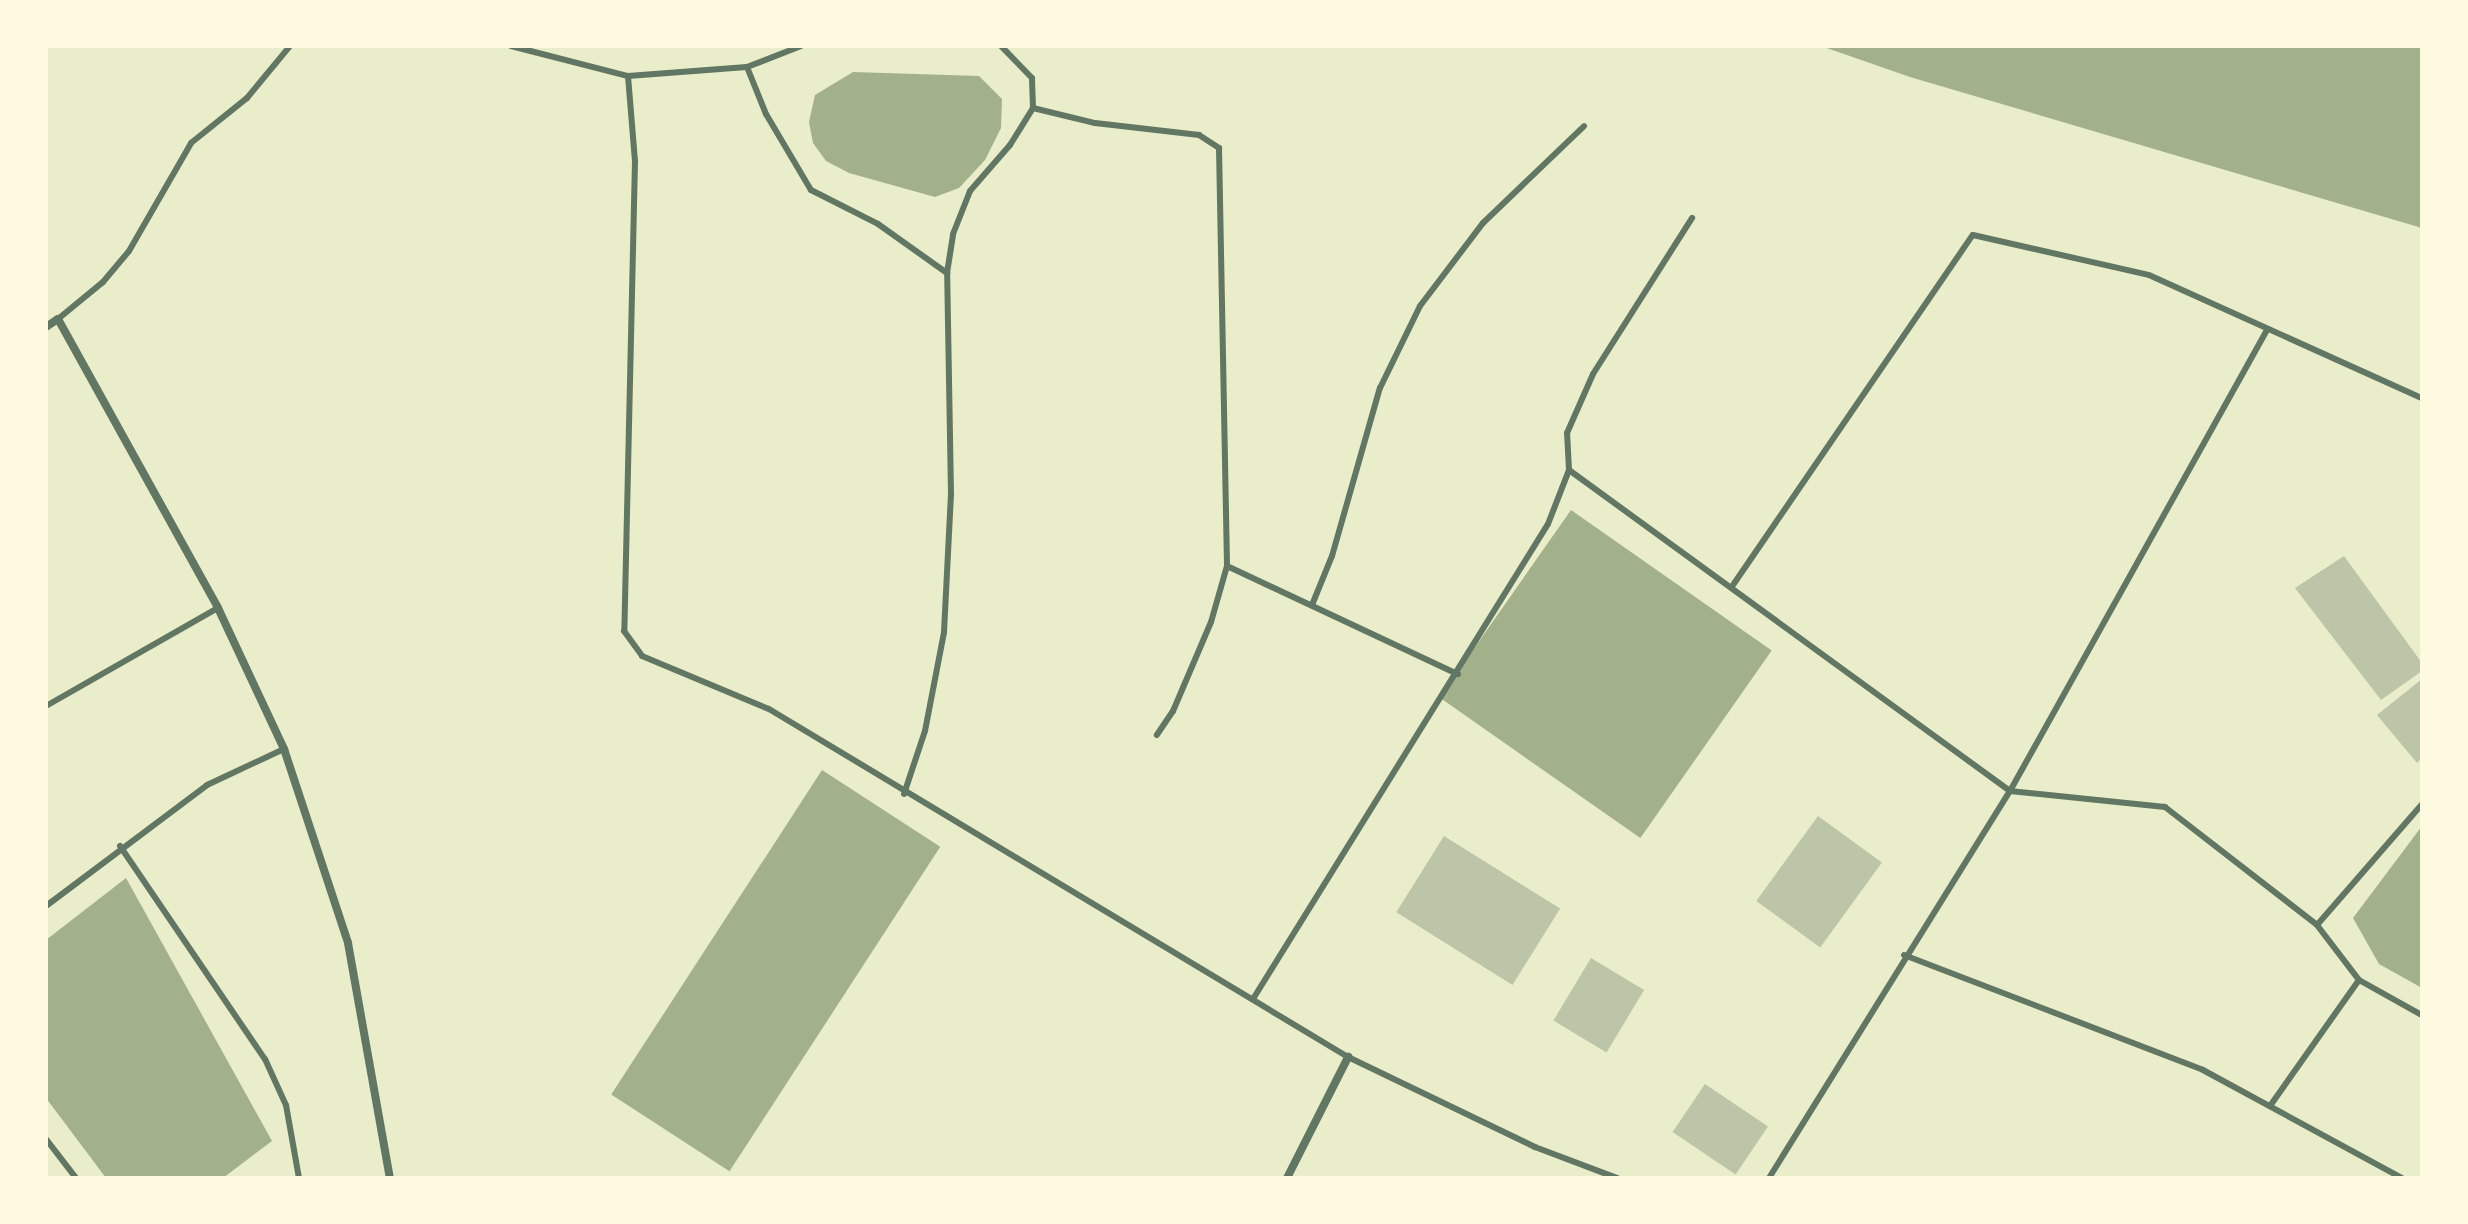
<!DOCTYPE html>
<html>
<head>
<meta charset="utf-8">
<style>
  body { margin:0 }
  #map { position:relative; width:2468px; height:1224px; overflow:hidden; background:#e9edc9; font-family:Overpass,sans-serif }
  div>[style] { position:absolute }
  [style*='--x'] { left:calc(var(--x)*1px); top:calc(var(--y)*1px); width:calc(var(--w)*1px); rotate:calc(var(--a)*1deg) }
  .water>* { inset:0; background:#a3b18a; transform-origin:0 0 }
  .building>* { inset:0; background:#bcc5a7; transform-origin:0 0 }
  .service>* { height:6px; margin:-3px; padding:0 3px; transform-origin:3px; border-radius:3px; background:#617663 }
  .minor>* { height:8px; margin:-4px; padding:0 4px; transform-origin:4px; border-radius:4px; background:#617663 }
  span { translate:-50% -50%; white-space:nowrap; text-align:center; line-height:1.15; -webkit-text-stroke:8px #fefae0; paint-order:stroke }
  .frame { position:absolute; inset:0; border:48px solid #fefae0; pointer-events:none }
</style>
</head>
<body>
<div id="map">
  <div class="water">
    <i style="clip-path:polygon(1821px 46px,2422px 46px,2422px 228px,1910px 77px)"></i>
    <i style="clip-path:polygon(853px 72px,979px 76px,1002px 99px,1001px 128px,985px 160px,959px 188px,935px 197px,849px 173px,826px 161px,813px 143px,809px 122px,815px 95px)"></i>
    <i style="left:1571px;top:510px;width:245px;height:229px;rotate:35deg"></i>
    <i style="left:822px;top:770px;width:141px;height:387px;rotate:33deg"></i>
    <i style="clip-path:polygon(2422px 826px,2422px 988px,2379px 964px,2353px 918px)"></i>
    <i style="clip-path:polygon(126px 878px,272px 1141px,223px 1178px,106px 1178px,46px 1098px,46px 940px)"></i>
  </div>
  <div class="building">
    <i style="clip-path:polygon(2344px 556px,2422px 663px,2422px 671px,2381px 700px,2295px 588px)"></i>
    <i style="clip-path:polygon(2422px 679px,2422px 758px,2417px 763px,2377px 715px)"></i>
    <i style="left:1818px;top:816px;width:79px;height:105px;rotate:36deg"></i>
    <i style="left:1444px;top:836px;width:137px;height:90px;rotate:32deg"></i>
    <i style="left:1591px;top:958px;width:62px;height:73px;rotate:31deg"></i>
    <i style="left:1705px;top:1084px;width:76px;height:58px;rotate:34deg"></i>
  </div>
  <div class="service">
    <i style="--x:511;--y:46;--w:121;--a:14.4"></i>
    <i style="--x:628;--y:76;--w:119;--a:-4.3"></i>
    <i style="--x:801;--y:46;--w:58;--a:158.7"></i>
    <i style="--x:747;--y:67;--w:51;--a:68"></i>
    <i style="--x:766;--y:114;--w:88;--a:59.4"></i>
    <i style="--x:811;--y:190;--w:75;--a:26.9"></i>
    <i style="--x:878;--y:224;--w:85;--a:35.4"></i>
    <i style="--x:947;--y:273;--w:39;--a:-81"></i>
    <i style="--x:953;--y:234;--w:46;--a:-68.4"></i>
    <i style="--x:970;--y:191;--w:61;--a:-49"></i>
    <i style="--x:1010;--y:145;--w:44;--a:-58.1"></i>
    <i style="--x:1033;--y:108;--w:30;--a:-92"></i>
    <i style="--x:1032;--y:78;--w:45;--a:-134.1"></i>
    <i style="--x:628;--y:76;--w:85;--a:85.3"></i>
    <i style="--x:635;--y:161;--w:470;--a:91.3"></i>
    <i style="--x:624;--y:631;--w:31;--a:54"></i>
    <i style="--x:642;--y:656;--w:138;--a:22.7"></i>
    <i style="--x:769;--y:709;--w:676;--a:31.01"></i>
    <i style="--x:1348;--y:1057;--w:208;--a:25.7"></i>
    <i style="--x:1535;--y:1147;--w:88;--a:20.7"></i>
    <i style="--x:1033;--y:108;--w:64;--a:13.6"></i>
    <i style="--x:1095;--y:123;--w:105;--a:6.6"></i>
    <i style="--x:1199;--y:135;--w:24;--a:33"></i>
    <i style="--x:1219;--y:148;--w:418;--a:88.9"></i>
    <i style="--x:1227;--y:566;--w:58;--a:105.9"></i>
    <i style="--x:1211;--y:622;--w:97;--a:113.1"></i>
    <i style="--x:1173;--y:711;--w:29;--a:124"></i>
    <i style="--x:58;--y:319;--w:58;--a:-39.4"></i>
    <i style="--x:103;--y:282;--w:40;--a:-50"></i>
    <i style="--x:129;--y:251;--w:125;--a:-60.1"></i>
    <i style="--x:191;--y:143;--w:72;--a:-38.8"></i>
    <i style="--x:247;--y:98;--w:67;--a:-50.4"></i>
    <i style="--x:1569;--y:470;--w:545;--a:36.05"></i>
    <i style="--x:2010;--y:791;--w:156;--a:5.9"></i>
    <i style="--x:2165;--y:807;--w:192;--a:37.8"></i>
    <i style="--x:2317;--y:925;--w:69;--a:52.6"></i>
    <i style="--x:2359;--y:980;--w:72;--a:29.1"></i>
    <i style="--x:1227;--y:566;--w:255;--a:25.1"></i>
    <i style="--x:1733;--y:585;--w:424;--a:-55.6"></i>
    <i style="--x:1973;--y:235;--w:180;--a:12.8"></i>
    <i style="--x:2149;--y:275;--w:299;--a:24.3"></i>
    <i style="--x:1312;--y:605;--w:53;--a:-67.8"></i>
    <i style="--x:1332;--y:556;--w:175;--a:-74.1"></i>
    <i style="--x:1380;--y:388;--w:91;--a:-64"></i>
    <i style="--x:1420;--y:306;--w:104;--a:-52.8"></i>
    <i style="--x:1483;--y:223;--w:140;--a:-43.8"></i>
    <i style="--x:46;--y:706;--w:198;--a:-29.7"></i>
    <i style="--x:904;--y:794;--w:66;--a:-71.6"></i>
    <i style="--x:925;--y:731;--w:101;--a:-79.1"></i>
    <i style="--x:944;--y:632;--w:138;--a:-87.1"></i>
    <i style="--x:951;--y:494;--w:221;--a:-91"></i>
    <i style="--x:120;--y:846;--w:258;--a:55.8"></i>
    <i style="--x:265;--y:1059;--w:51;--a:65.5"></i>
    <i style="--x:286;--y:1105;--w:74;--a:79.9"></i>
    <i style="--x:46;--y:906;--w:201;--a:-36.9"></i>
    <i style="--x:207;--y:785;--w:85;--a:-25.1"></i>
    <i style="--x:2317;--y:925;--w:160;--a:-49"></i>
    <i style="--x:1904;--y:955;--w:320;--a:21"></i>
    <i style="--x:2203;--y:1070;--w:226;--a:28.5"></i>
    <i style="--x:1253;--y:999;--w:559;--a:-58.16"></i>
    <i style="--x:1548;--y:524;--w:58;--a:-68.7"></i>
    <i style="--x:1569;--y:470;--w:37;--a:-93"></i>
    <i style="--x:1567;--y:433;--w:64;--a:-66.2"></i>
    <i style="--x:1593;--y:374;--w:185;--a:-57.6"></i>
    <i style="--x:2270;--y:1106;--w:154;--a:-54.8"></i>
    <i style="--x:46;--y:1139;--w:49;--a:52.4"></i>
    <i style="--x:1769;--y:1178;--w:456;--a:-58.1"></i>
    <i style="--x:2010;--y:791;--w:528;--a:-60.86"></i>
  </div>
  <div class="minor">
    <i style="--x:46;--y:327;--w:14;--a:-34"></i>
    <i style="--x:58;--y:319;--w:330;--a:61"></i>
    <i style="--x:218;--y:608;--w:156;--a:64.9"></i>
    <i style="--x:284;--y:749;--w:204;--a:71.7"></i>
    <i style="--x:348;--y:943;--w:239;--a:79.9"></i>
    <i style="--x:1287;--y:1178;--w:136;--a:-63.2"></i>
  </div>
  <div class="frame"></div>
</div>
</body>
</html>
